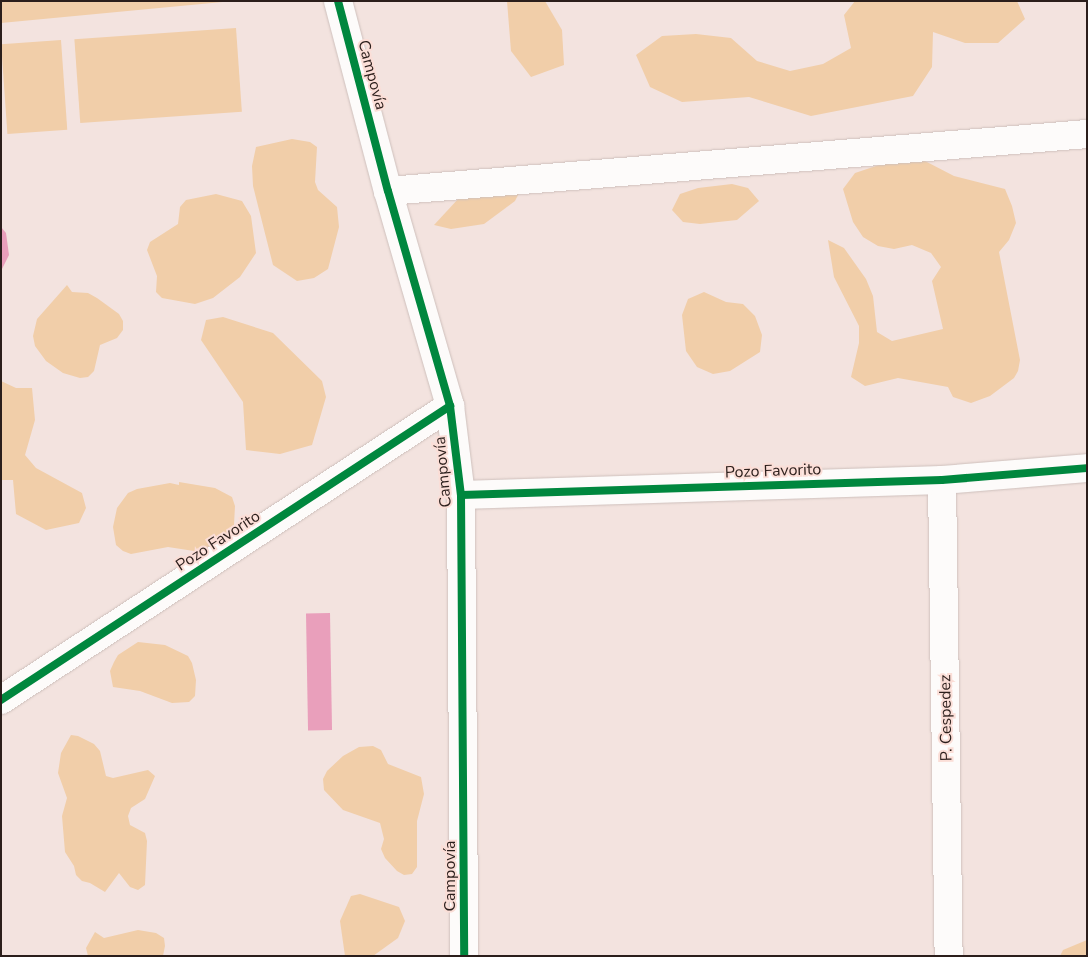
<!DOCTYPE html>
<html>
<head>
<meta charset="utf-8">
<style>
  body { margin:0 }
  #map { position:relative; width:1088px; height:957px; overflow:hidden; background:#f3e3df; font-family:"Nunito Sans",sans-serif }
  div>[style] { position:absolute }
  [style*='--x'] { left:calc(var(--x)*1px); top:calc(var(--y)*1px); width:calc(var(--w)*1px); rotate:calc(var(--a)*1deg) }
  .green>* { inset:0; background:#f1cea9; transform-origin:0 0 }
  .water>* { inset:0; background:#e99fbb; transform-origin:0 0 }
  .roads { filter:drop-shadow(0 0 1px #cec0bc) drop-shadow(0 0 1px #cec0bc) }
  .minor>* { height:28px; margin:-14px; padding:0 14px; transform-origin:14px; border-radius:14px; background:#fdfbfa }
  .cycleway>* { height:8px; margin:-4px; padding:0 4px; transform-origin:4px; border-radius:4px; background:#00873e }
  span { translate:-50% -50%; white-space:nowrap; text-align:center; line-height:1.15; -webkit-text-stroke:4px #fbded7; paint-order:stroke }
  .street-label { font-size:16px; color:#2b1e1b }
  .frame { position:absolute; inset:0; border:2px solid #2b1e1b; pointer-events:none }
</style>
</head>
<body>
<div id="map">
  <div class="green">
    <i style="clip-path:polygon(1px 1px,233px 1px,1px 23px)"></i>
    <i style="clip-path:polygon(507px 1px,545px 1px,562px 30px,564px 65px,531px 77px,511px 51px)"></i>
    <i style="clip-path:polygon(855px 1px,1017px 1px,1025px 19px,998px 43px,965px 43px,933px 32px,932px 67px,913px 96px,811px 116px,749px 97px,682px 102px,650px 87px,636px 55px,662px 36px,696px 34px,731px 38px,757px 61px,790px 71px,823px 64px,851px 48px,844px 15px)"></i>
    <i style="left:236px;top:28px;width:84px;height:162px;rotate:86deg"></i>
    <i style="left:61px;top:40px;width:90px;height:60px;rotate:86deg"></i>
    <i style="clip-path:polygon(292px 139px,310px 142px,317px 147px,315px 182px,318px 190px,337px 207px,339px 227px,328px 269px,314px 278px,297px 281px,273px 265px,253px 186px,252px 166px,256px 147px)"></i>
    <i style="clip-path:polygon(906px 156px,923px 160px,954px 176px,1005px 189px,1012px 206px,1016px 223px,1009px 240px,999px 252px,1020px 360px,1018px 371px,1014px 378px,990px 396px,971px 403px,953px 397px,948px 387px,898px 378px,865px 386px,851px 377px,859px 343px,859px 326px,834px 277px,828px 240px,844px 248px,866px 279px,873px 296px,877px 332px,892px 341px,943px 329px,932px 281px,941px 267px,931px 253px,912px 245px,894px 249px,878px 246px,863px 237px,853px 222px,843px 189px,855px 173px)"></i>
    <i style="clip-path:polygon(732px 184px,748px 188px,759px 201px,737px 220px,700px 224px,683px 222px,672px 210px,680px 194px,698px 188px)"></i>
    <i style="clip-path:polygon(471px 185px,523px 185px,515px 201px,484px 224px,451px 229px,434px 225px)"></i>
    <i style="clip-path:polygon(216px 194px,242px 201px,251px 216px,256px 253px,240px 277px,213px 298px,195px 304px,162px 298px,156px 292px,157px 276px,147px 250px,150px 242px,178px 224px,180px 207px,186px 200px)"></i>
    <i style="clip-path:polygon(67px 285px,72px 292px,88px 293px,97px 298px,119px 314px,123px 321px,123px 330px,117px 338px,100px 345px,94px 371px,88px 377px,80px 378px,63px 373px,46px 361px,35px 346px,33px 336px,37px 319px)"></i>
    <i style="clip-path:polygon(704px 292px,726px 302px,743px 304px,755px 316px,762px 335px,760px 352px,730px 371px,713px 374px,697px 367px,686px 351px,682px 315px,688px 299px)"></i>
    <i style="clip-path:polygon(223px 317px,273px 333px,322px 381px,326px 397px,312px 445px,280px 454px,246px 450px,243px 402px,201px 340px,206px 320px)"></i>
    <i style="clip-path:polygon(1px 381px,16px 388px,32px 388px,35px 420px,25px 455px,36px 468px,82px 493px,86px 508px,79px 523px,46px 530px,16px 514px,13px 480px,1px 480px)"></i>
    <i style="clip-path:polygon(179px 482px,215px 488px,232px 497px,235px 506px,234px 525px,222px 538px,206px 549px,194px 551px,168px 547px,131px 554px,123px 551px,116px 545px,113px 527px,117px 508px,128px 493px,137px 489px,170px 483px,179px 485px)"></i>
    <i style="clip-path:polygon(138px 642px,165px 645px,188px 656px,192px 663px,196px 680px,195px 696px,189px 702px,172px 703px,140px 691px,113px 687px,110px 671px,114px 662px,118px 655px)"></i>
    <i style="clip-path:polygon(71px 735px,78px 736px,94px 744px,100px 751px,106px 776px,113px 778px,148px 770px,155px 776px,145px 799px,131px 808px,128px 816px,130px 825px,145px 833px,147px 841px,145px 885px,138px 890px,130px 887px,119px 873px,105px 892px,90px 883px,82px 881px,76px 875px,74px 866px,65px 852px,62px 816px,67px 798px,58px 773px,61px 753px)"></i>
    <i style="clip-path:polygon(373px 746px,381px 750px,388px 764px,421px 777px,424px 794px,417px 821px,417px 867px,412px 874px,404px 875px,397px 871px,385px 858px,381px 849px,384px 839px,380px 823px,343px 810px,324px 790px,323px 779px,327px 771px,343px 756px,359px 747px)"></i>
    <i style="clip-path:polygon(360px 894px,399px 907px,405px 921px,398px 938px,373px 956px,345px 956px,340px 921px,351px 896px)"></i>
    <i style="clip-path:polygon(138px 930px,156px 933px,164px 938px,165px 946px,163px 956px,88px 956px,86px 948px,95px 932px,104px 938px)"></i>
    <i style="clip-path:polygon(1087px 940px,1087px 956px,1060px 956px,1063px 950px)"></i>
  </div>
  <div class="water">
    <i style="clip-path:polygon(1px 227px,6px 233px,9px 255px,1px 271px)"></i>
    <i style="left:330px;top:613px;width:117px;height:24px;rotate:89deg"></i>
  </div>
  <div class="roads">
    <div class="minor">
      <i style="--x:338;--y:1;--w:196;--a:75.3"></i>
      <i style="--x:388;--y:191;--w:224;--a:73.9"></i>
      <i style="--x:450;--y:406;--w:90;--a:83"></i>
      <i style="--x:461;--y:495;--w:461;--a:89.6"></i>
      <i style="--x:388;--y:191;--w:701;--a:-4.66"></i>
      <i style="--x:942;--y:480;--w:476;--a:89.2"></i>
      <i style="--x:461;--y:495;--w:481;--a:-1.8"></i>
      <i style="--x:942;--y:480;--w:145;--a:-4.7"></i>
      <i style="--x:1;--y:700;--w:537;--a:-33.22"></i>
    </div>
  </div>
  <div class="cycleway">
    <i style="--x:338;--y:1;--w:196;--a:75.3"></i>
    <i style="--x:388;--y:191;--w:224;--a:73.9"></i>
    <i style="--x:450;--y:406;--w:90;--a:83"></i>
    <i style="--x:461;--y:495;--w:461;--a:89.6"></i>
    <i style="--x:461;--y:495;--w:481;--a:-1.8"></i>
    <i style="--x:942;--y:480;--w:145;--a:-4.7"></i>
    <i style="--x:1;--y:700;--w:537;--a:-33.22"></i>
  </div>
  <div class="street-label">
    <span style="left:372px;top:75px;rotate:75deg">Campovía</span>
    <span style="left:773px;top:471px;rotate:-2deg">Pozo Favorito</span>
    <span style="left:443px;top:472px;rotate:-95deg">Campovía</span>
    <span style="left:218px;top:541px;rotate:-33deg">Pozo Favorito</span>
    <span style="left:946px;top:718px;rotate:-91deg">P. Cespedez</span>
    <span style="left:450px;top:876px;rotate:-90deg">Campovía</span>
  </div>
  <div class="frame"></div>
</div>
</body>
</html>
